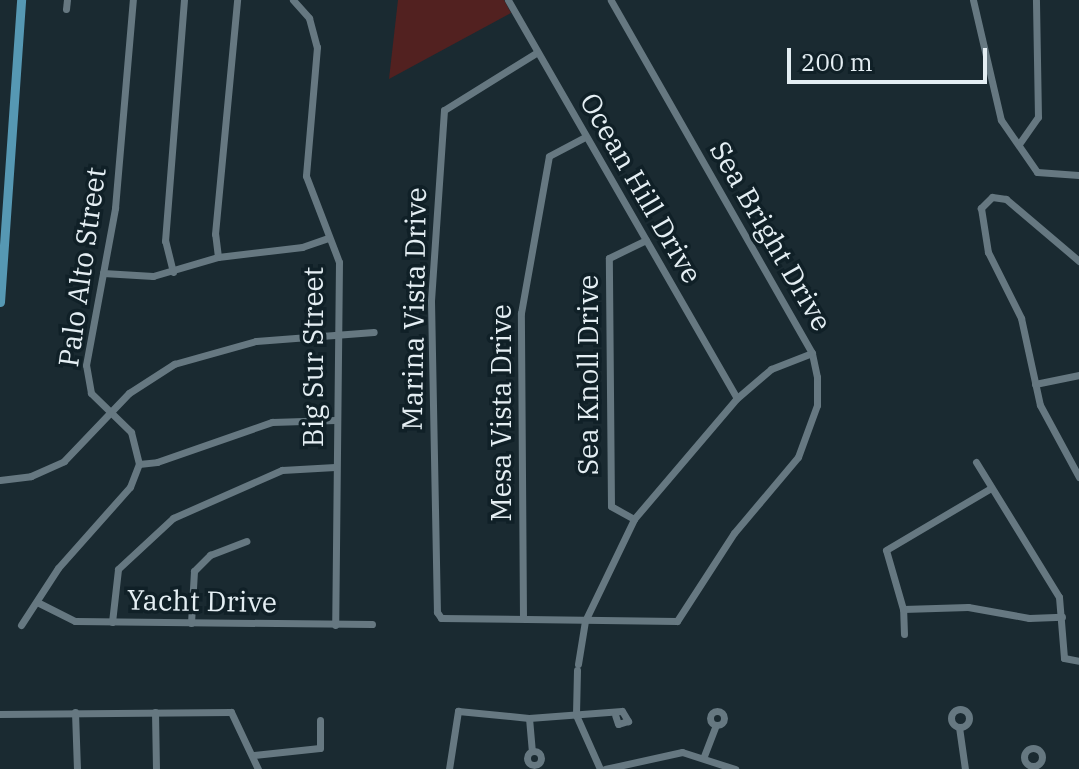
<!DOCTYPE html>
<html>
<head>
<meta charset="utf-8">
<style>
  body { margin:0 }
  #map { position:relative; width:1079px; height:769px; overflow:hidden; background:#1a2a31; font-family:"IBM Plex Serif",serif }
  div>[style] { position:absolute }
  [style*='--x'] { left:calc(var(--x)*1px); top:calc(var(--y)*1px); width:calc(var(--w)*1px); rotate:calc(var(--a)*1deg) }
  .green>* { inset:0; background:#522120 }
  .minor>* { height:7px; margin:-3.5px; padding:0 3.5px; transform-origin:3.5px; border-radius:3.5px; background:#667881 }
  .minor>.ring { margin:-3.5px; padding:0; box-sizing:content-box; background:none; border:7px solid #667881; border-radius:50% }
  .major>* { height:9px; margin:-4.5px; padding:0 4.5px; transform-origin:4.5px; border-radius:4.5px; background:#5698b3 }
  span { translate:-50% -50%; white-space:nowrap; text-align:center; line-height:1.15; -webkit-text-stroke:7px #102027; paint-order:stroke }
  .street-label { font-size:28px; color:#e4eef3 }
  .scale { position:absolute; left:787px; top:48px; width:200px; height:36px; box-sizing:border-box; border:4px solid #e4eef3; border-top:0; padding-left:10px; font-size:24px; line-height:28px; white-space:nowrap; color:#e4eef3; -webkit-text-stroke:6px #102027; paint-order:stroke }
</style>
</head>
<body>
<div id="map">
  <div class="green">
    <i style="clip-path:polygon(398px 0,504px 0,511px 13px,389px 79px)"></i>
  </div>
  <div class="minor">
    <i style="--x:293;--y:0;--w:24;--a:48"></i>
    <i style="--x:309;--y:18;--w:30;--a:75"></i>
    <i style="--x:317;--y:47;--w:129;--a:94.9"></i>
    <i style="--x:306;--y:176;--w:92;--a:69"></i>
    <i style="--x:339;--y:262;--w:363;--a:90.6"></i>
    <i style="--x:508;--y:0;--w:459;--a:60.1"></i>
    <i style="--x:973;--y:0;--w:123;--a:76.9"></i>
    <i style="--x:1001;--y:120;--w:63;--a:55.3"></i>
    <i style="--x:1037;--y:172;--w:42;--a:4.1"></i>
    <i style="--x:66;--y:9;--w:9;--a:-84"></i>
    <i style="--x:536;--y:53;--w:108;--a:148.2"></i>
    <i style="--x:444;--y:110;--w:191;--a:93.9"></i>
    <i style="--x:431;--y:301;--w:311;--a:88.9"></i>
    <i style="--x:437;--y:612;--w:7;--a:56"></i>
    <i style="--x:441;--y:618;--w:236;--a:0.7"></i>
    <i style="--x:677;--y:621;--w:105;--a:-57.1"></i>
    <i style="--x:734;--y:533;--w:99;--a:-49.9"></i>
    <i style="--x:798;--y:457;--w:55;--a:-69.9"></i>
    <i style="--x:817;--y:405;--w:28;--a:-90"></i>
    <i style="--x:817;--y:377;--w:25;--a:-102"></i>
    <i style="--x:812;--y:353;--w:406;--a:-119.7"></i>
    <i style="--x:1019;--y:144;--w:33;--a:-55"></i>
    <i style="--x:1038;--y:117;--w:117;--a:-91"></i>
    <i style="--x:218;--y:257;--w:23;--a:-97"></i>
    <i style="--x:215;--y:234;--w:235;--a:-84.6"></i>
    <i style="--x:1079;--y:261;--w:96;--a:-139.7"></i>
    <i style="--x:1006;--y:199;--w:14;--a:-172"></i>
    <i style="--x:992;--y:197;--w:16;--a:135"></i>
    <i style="--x:981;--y:208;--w:45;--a:81"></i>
    <i style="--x:988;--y:252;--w:74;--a:63.4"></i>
    <i style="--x:1021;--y:318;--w:89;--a:77.7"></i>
    <i style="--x:1040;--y:405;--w:82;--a:61.6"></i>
    <i style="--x:173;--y:272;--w:32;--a:-104"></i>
    <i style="--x:165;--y:241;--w:242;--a:-85.5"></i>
    <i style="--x:103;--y:273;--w:50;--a:3.4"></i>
    <i style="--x:153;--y:276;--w:68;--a:-16.3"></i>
    <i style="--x:218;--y:257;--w:85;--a:-6.8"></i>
    <i style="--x:302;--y:247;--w:28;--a:-19"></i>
    <i style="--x:1035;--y:384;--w:45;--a:-11.6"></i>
    <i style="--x:976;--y:462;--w:158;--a:58.4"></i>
    <i style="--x:1059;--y:597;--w:61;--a:85.3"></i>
    <i style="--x:1064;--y:658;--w:15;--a:11"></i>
    <i style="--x:139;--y:464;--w:18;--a:-6"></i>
    <i style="--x:157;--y:462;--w:122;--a:-19.2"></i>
    <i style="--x:272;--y:422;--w:63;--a:-1.8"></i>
    <i style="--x:0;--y:480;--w:31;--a:-7"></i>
    <i style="--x:31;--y:476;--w:36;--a:-24"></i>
    <i style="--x:64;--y:461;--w:94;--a:-46.3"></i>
    <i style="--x:129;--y:393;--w:54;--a:-32.8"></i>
    <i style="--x:174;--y:364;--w:85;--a:-15.7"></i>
    <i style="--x:256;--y:341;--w:118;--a:-4.4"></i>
    <i style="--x:634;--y:519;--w:26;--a:-151"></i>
    <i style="--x:611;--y:506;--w:248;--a:-90.5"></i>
    <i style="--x:609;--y:258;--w:41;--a:-25.9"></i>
    <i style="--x:37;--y:602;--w:42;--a:26.6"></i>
    <i style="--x:75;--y:621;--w:297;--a:0.6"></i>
    <i style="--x:903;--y:609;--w:65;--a:-1.8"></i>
    <i style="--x:968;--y:607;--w:62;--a:10.2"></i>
    <i style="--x:1029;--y:618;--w:33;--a:-2"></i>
    <i style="--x:523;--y:618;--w:305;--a:-90.4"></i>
    <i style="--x:521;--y:313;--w:159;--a:-79.9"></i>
    <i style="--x:549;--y:156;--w:41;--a:-27.8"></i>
    <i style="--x:112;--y:622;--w:53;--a:-83.5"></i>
    <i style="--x:118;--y:569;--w:75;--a:-42.8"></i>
    <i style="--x:173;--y:518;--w:119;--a:-23.8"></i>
    <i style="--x:282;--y:470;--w:53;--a:-3.2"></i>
    <i style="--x:191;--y:623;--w:52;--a:-86.7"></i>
    <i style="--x:194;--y:571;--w:23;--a:-45"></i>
    <i style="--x:210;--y:555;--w:39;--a:-21"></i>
    <i style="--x:21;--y:625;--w:68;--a:-57"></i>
    <i style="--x:58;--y:568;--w:108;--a:-48.4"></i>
    <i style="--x:130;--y:487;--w:25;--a:-69"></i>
    <i style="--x:139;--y:464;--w:33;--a:-104"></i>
    <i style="--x:131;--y:432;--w:56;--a:-135.7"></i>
    <i style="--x:91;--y:393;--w:28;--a:-100"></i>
    <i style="--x:86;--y:365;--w:160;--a:-79.5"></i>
    <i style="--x:115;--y:208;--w:209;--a:-85.1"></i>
    <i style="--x:904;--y:634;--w:25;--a:-92"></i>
    <i style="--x:903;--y:609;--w:61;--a:-106.1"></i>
    <i style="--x:886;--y:550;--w:122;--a:-30.6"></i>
    <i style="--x:578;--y:664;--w:44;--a:-80.8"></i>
    <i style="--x:585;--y:621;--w:113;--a:-64.3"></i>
    <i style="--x:634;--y:519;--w:157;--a:-49.6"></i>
    <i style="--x:736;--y:399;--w:46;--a:-40.6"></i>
    <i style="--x:771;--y:369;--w:44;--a:-21.3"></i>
    <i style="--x:577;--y:670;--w:45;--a:91.3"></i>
    <i style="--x:576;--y:715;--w:59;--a:66"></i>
    <i class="ring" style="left:951px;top:709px;width:11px;height:11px"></i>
    <i class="ring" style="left:710px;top:711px;width:7px;height:7px"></i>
    <i style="--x:75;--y:712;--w:57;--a:88"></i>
    <i style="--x:155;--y:712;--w:57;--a:89"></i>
    <i style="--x:0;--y:714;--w:231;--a:-0.5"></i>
    <i style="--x:231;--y:712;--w:63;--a:64.7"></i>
    <i style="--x:529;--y:718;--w:33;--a:85"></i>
    <i style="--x:959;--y:727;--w:42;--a:81.9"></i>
    <i class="ring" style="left:1024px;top:748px;width:11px;height:11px"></i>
    <i class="ring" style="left:527px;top:751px;width:7px;height:7px"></i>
    <i style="--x:254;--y:755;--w:66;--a:-6.1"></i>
    <i style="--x:320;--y:748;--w:28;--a:-90"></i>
    <i style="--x:704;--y:756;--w:33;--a:-69"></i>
    <i style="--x:449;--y:769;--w:59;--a:-81.2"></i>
    <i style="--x:458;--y:711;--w:71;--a:5.6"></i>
    <i style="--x:529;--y:718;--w:93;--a:-4.3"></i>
    <i style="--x:622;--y:711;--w:12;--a:59"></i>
    <i style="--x:628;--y:721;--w:10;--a:163"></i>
    <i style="--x:618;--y:724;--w:9;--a:-108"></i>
    <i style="--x:605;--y:769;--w:79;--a:-12.4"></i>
    <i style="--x:682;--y:752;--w:56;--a:17.8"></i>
  </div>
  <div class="major">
    <i style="--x:0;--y:302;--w:303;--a:-86"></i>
  </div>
  <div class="street-label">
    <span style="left:641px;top:188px;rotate:60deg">Ocean Hill Drive</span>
    <span style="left:771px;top:236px;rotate:60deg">Sea Bright Drive</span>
    <span style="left:82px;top:267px;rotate:-82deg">Palo Alto Street</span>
    <span style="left:414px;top:309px;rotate:-89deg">Marina Vista Drive</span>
    <span style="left:313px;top:357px;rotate:-90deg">Big Sur Street</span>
    <span style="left:588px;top:375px;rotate:-90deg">Sea Knoll Drive</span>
    <span style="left:501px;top:413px;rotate:-90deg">Mesa Vista Drive</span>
    <span style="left:202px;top:601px;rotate:1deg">Yacht Drive</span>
  </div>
  <div class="scale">200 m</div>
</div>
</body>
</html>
